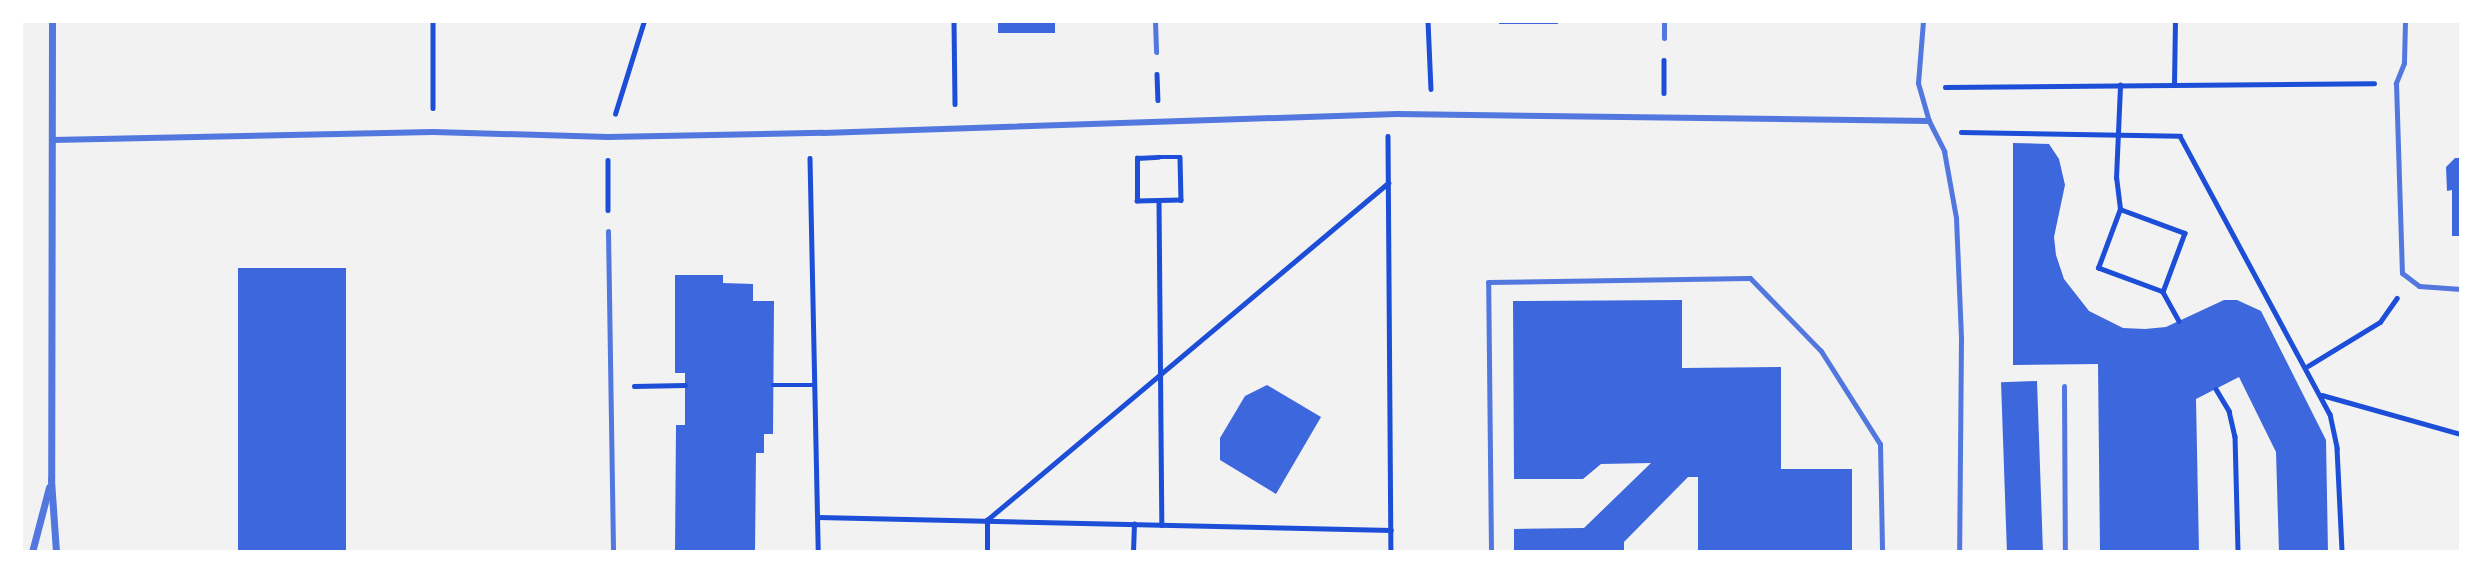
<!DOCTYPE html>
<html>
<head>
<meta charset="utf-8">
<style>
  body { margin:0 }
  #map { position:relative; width:2482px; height:573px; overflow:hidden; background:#f2f2f2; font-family:Arial,sans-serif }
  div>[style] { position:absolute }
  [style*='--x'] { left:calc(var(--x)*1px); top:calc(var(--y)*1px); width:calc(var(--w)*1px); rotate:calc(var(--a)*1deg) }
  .building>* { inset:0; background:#3d67dc; transform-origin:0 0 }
  .path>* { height:4.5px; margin:-2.25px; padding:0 2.25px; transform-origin:2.25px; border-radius:2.25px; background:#1d4ed8 }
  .service>* { height:5px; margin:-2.5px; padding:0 2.5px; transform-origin:2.5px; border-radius:2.5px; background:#5277de }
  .pedestrian>* { height:6px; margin:-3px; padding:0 3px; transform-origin:3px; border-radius:3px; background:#5277de }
  .minor>* { height:7px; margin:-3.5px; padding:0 3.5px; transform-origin:3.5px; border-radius:3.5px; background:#5277de }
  span { translate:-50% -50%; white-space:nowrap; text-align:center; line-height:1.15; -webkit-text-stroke:7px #fff; paint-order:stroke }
  .frame { position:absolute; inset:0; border:23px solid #fff; pointer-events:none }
</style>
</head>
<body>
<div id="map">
  <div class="building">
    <i style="left:998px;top:21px;width:57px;height:12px"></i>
    <i style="left:1499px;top:21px;width:59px;height:3px"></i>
    <i style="clip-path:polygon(2013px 143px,2049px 144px,2059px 159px,2065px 185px,2054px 237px,2056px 255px,2064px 279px,2089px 311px,2123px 328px,2145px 329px,2166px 327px,2224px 300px,2237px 300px,2261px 311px,2326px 440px,2328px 552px,2279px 552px,2276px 452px,2239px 377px,2196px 399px,2199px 552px,2100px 552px,2098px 364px,2013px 365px)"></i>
    <i style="clip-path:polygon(2455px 158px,2461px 158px,2461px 236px,2452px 236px,2452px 190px,2447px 191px,2446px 167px)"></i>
    <i style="left:238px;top:268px;width:108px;height:284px"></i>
    <i style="clip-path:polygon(675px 275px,723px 275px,723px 283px,753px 284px,753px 301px,774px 301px,773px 434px,764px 434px,764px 453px,756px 453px,755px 552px,675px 552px,676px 425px,685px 425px,685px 373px,675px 373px)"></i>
    <i style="clip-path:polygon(1682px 300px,1682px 368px,1781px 367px,1781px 469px,1852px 469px,1852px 552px,1698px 552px,1698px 477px,1688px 477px,1624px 542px,1624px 552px,1514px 552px,1514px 529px,1584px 528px,1651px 463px,1601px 464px,1583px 479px,1514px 479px,1513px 301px)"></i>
    <i style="left:2037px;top:381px;width:171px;height:36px;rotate:88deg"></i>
    <i style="clip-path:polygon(1267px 385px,1321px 417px,1276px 494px,1220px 460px,1220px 438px,1245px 396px)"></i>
  </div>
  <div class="path">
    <i style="--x:433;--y:21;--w:87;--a:90"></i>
    <i style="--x:954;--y:21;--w:83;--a:89.3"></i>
    <i style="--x:1428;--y:21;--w:68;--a:87.5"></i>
    <i style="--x:1664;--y:60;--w:33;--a:90"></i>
    <i style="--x:1157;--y:74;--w:26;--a:88"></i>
    <i style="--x:2174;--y:84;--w:63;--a:-89.1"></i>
    <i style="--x:1945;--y:87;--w:429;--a:-0.5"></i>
    <i style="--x:615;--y:114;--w:97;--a:-72.7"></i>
    <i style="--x:1961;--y:132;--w:219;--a:1"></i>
    <i style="--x:2180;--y:136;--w:316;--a:61.7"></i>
    <i style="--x:2330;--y:414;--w:35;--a:78"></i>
    <i style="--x:2337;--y:448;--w:104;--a:87.2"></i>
    <i style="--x:1388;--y:136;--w:416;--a:89.6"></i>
    <i style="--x:1158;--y:157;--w:22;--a:0"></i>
    <i style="--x:1180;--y:157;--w:43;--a:88.7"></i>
    <i style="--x:1181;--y:200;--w:44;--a:178.7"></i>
    <i style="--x:1137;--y:201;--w:43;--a:-90"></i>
    <i style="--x:1137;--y:158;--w:21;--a:-3"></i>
    <i style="--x:810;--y:158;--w:394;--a:88.8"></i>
    <i style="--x:608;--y:160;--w:50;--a:90"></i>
    <i style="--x:1159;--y:200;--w:325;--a:89.5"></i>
    <i style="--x:2120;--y:209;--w:69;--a:20.3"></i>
    <i style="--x:2185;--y:233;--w:63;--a:110.4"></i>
    <i style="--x:2163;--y:292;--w:69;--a:-159.7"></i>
    <i style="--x:2098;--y:268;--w:63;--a:-69.6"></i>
    <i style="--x:2120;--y:209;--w:31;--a:-97"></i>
    <i style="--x:2116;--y:178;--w:93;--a:-87.5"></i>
    <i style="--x:2163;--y:292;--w:33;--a:61"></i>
    <i style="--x:2308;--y:366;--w:84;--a:-31.4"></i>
    <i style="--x:2380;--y:322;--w:29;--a:-55"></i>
    <i style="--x:773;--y:385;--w:42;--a:0"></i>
    <i style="--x:634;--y:386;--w:51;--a:-1.1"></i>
    <i style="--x:2216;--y:389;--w:26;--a:59"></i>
    <i style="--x:2229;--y:411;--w:26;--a:77"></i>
    <i style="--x:2235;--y:436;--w:116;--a:88.5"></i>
    <i style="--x:2322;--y:395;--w:144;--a:15.7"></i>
    <i style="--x:818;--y:517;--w:573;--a:1.3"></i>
    <i style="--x:987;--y:552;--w:32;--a:-90"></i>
    <i style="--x:987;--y:520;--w:524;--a:-40.04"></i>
    <i style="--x:1133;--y:552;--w:28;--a:-88"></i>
  </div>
  <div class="service">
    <i style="--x:1155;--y:21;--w:31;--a:88"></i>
    <i style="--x:1664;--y:21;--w:17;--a:90"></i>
    <i style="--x:1923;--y:21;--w:62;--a:94.6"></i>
    <i style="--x:1918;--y:83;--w:40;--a:74"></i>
    <i style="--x:1929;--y:121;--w:34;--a:63"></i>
    <i style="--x:1944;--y:151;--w:68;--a:79.8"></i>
    <i style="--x:1956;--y:218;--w:121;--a:87.6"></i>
    <i style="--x:1961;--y:339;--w:213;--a:90.5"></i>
    <i style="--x:2405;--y:21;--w:42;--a:91.4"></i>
    <i style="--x:2404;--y:63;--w:22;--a:112"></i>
    <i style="--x:2396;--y:83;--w:190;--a:88.2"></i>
    <i style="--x:2402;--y:273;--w:21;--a:37"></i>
    <i style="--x:2419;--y:286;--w:42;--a:4.1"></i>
    <i style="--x:608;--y:231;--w:321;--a:89.1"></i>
    <i style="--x:2064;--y:386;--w:166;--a:89.7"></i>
    <i style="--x:1491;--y:552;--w:270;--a:-90.6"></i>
    <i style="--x:1488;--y:282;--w:262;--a:-0.9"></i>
    <i style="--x:1750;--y:278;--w:102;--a:45.8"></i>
    <i style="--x:1821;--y:351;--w:110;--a:57.6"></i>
    <i style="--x:1880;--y:444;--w:108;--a:88.9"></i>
  </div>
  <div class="pedestrian">
    <i style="--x:52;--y:140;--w:381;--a:-1.2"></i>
    <i style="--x:433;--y:132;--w:175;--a:1.6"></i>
    <i style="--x:608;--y:137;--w:215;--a:-1.1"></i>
    <i style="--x:823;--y:133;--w:574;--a:-1.9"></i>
    <i style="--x:1397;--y:114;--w:532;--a:0.75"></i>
  </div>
  <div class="minor">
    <i style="--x:52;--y:21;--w:459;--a:90.1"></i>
    <i style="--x:51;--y:480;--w:72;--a:86"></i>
    <i style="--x:32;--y:552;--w:67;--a:-75.3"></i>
  </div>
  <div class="frame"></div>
</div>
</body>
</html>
